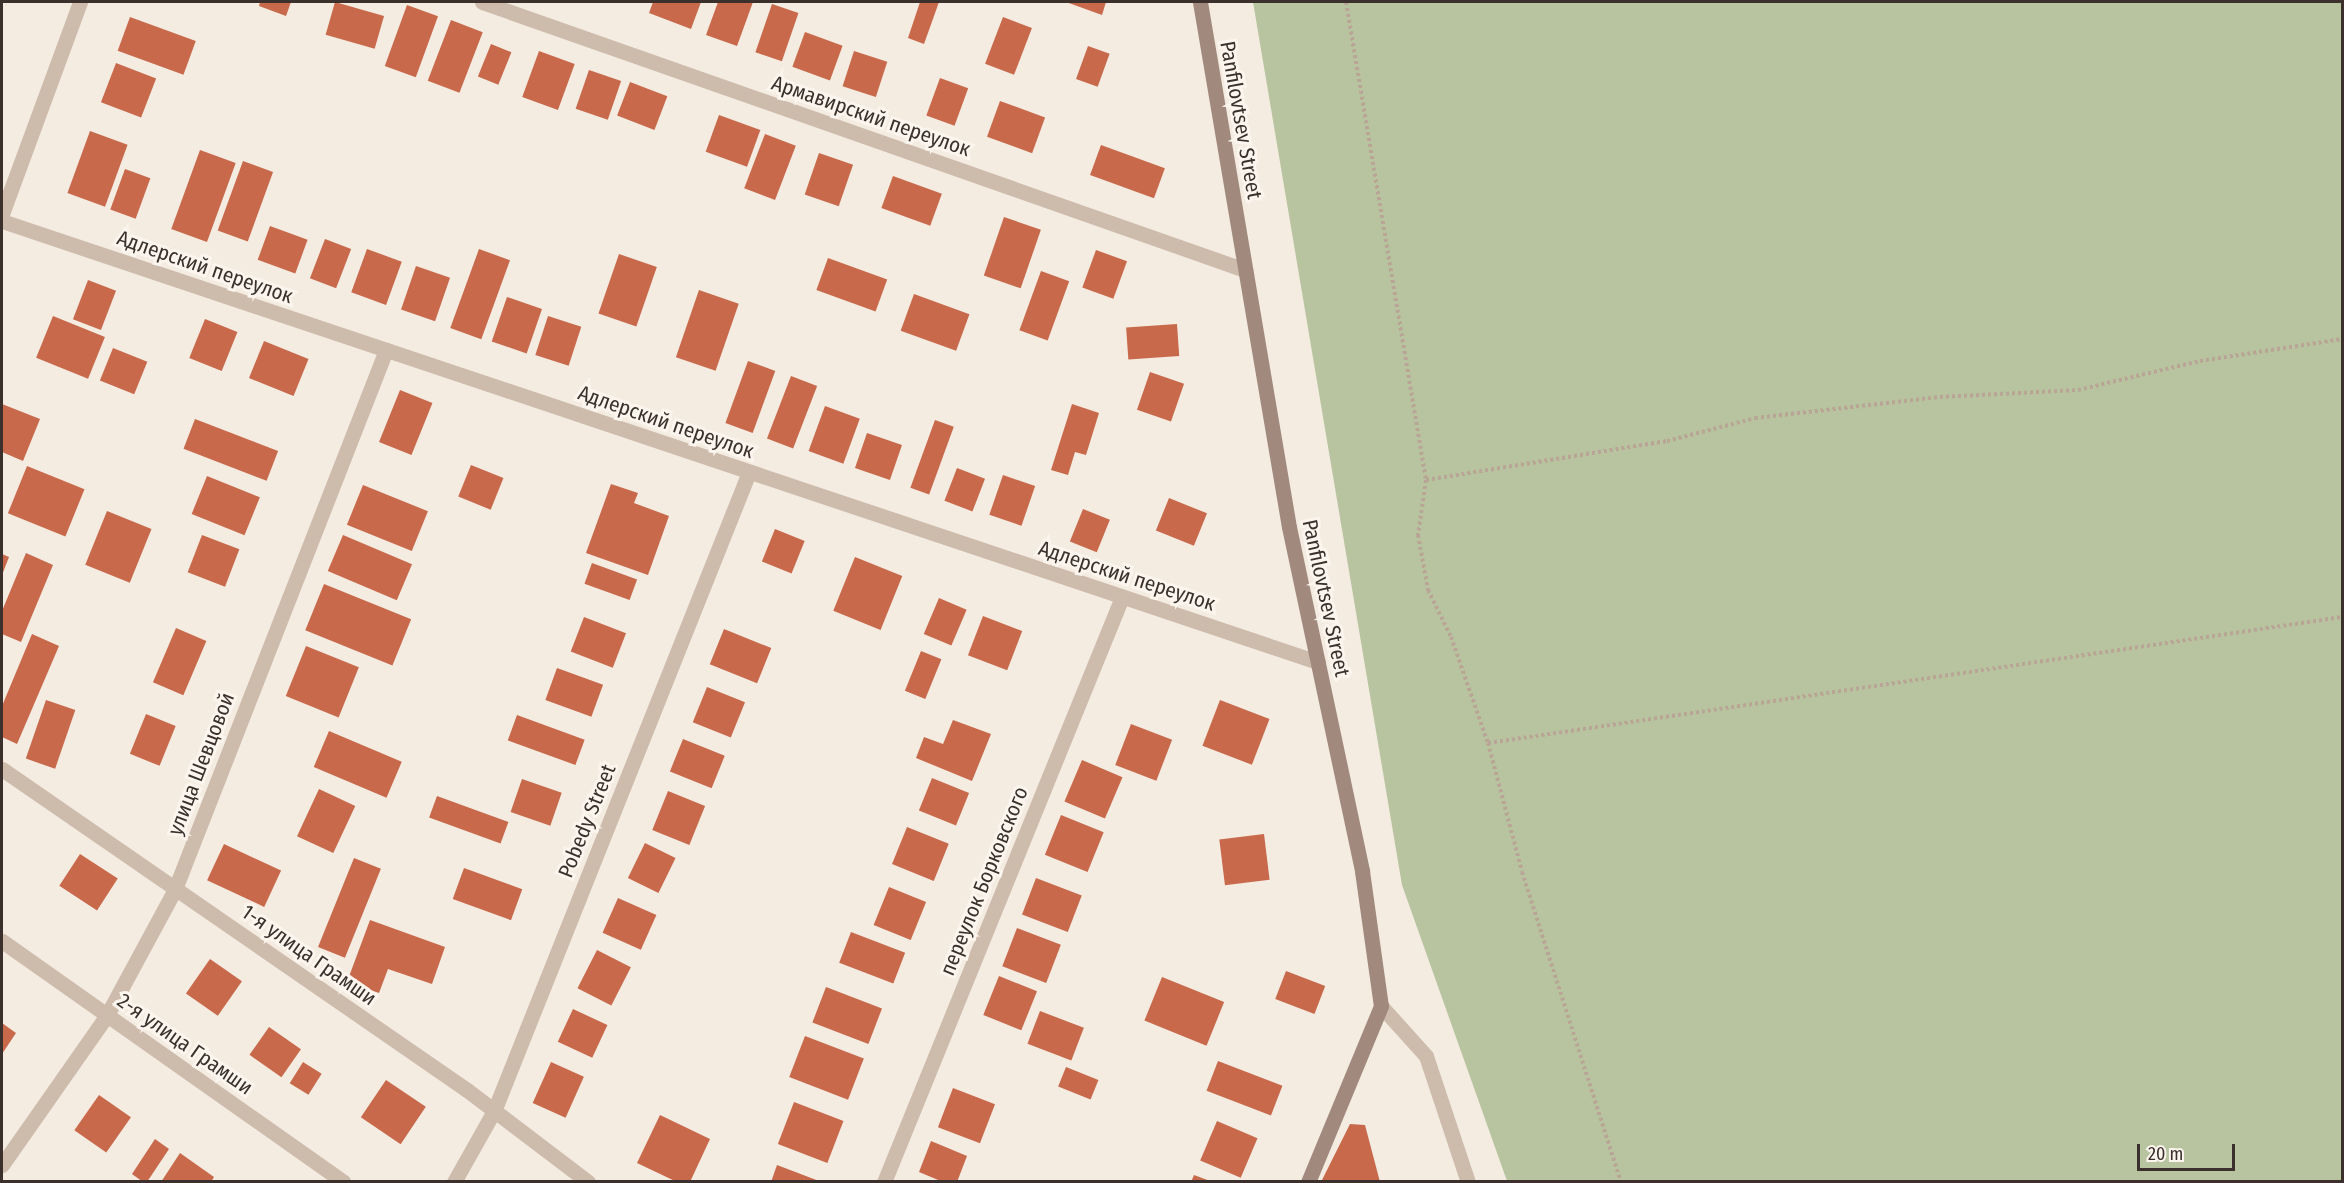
<!DOCTYPE html>
<html>
<head>
<meta charset="utf-8">
<style>
  body { margin:0 }
  #map { position:relative; width:2344px; height:1183px; overflow:hidden; background:#f4ebe1; font-family:"Fira Sans Condensed",sans-serif }
  div>[style] { position:absolute }
  [style*='--x'] { left:calc(var(--x)*1px); top:calc(var(--y)*1px); width:calc(var(--w)*1px); rotate:calc(var(--a)*1deg) }
  .green>* { inset:0; background:#b8c4a0 }
  .building>* { inset:0; background:#c8694b; transform-origin:0 0 }
  .path>* { height:4px; margin-top:-2px; transform-origin:0; background:repeating-linear-gradient(90deg,#b9a596 0 3px,transparent 0 6px) }
  .street>* { height:15px; margin:-7.5px; padding:0 7.5px; transform-origin:7.5px; border-radius:7.5px; background:#cdbbac }
  .secondary>* { height:15px; margin:-7.5px; padding:0 7.5px; transform-origin:7.5px; border-radius:7.5px; background:#a18a7d }
  span { translate:-50% -50%; white-space:nowrap; text-align:center; line-height:1.15; -webkit-text-stroke:6px #fbf5ee; paint-order:stroke }
  .street-label { font-size:21px; color:#3b302b }
  .frame { position:absolute; inset:0; border:3px solid #3b302b; pointer-events:none }
  .scale { position:absolute; left:2137px; top:1144px; width:98px; height:27px; box-sizing:border-box; border:3px solid #3b302b; border-top:0; padding-left:8px; font-size:18px; line-height:21px; white-space:nowrap; color:#3b302b; -webkit-text-stroke:4px #fbf5ee; paint-order:stroke }
</style>
</head>
<body>
<div id="map">
  <div class="green">
    <i style="clip-path:polygon(1253px 2px,2342px 2px,2342px 1181px,1507px 1181px,1402px 885px)"></i>
  </div>
  <div class="building">
    <i style="clip-path:polygon(260px 2px,291px 2px,286px 16px,259px 6px)"></i>
    <i style="left:335px;top:2px;width:51px;height:34px;rotate:16deg"></i>
    <i style="clip-path:polygon(653px 2px,701px 2px,691px 29px,649px 13px)"></i>
    <i style="clip-path:polygon(718px 2px,753px 2px,737px 46px,706px 35px)"></i>
    <i style="clip-path:polygon(920px 2px,939px 2px,924px 44px,908px 38px)"></i>
    <i style="clip-path:polygon(1066px 2px,1106px 2px,1102px 15px)"></i>
    <i style="left:772px;top:4px;width:28px;height:51px;rotate:19deg"></i>
    <i style="left:407px;top:5px;width:33px;height:65px;rotate:20deg"></i>
    <i style="left:130px;top:17px;width:70px;height:36px;rotate:20deg"></i>
    <i style="left:1003px;top:17px;width:31px;height:50px;rotate:21deg"></i>
    <i style="left:451px;top:20px;width:34px;height:65px;rotate:21deg"></i>
    <i style="left:805px;top:32px;width:40px;height:37px;rotate:20deg"></i>
    <i style="left:491px;top:44px;width:22px;height:35px;rotate:22deg"></i>
    <i style="left:1088px;top:46px;width:23px;height:35px;rotate:20deg"></i>
    <i style="left:539px;top:51px;width:38px;height:49px;rotate:20deg"></i>
    <i style="left:854px;top:51px;width:35px;height:37px;rotate:18deg"></i>
    <i style="left:116px;top:63px;width:43px;height:42px;rotate:21deg"></i>
    <i style="left:589px;top:70px;width:34px;height:41px;rotate:19deg"></i>
    <i style="left:940px;top:78px;width:30px;height:40px;rotate:20deg"></i>
    <i style="left:630px;top:82px;width:40px;height:36px;rotate:21deg"></i>
    <i style="left:1000px;top:101px;width:48px;height:38px;rotate:20deg"></i>
    <i style="left:719px;top:115px;width:44px;height:39px;rotate:20deg"></i>
    <i style="left:90px;top:131px;width:40px;height:66px;rotate:20deg"></i>
    <i style="left:765px;top:134px;width:33px;height:58px;rotate:21deg"></i>
    <i style="left:1101px;top:145px;width:68px;height:32px;rotate:20deg"></i>
    <i style="left:200px;top:150px;width:38px;height:84px;rotate:20deg"></i>
    <i style="left:819px;top:153px;width:36px;height:44px;rotate:19deg"></i>
    <i style="left:243px;top:161px;width:32px;height:74px;rotate:20deg"></i>
    <i style="left:125px;top:169px;width:27px;height:43px;rotate:20deg"></i>
    <i style="left:893px;top:176px;width:52px;height:34px;rotate:20deg"></i>
    <i style="left:1004px;top:217px;width:39px;height:62px;rotate:19deg"></i>
    <i style="left:270px;top:226px;width:40px;height:36px;rotate:20deg"></i>
    <i style="left:325px;top:239px;width:28px;height:42px;rotate:21deg"></i>
    <i style="left:367px;top:249px;width:37px;height:46px;rotate:20deg"></i>
    <i style="left:479px;top:249px;width:33px;height:84px;rotate:20deg"></i>
    <i style="left:1096px;top:250px;width:33px;height:40px;rotate:20deg"></i>
    <i style="left:619px;top:254px;width:40px;height:63px;rotate:19deg"></i>
    <i style="left:828px;top:258px;width:63px;height:34px;rotate:20deg"></i>
    <i style="left:416px;top:266px;width:36px;height:46px;rotate:19deg"></i>
    <i style="left:1041px;top:271px;width:30px;height:63px;rotate:20deg"></i>
    <i style="left:88px;top:280px;width:30px;height:42px;rotate:21deg"></i>
    <i style="left:699px;top:290px;width:42px;height:71px;rotate:19deg"></i>
    <i style="left:914px;top:294px;width:59px;height:39px;rotate:20deg"></i>
    <i style="left:507px;top:297px;width:37px;height:47px;rotate:19deg"></i>
    <i style="left:53px;top:316px;width:56px;height:45px;rotate:22deg"></i>
    <i style="left:548px;top:316px;width:35px;height:41px;rotate:18deg"></i>
    <i style="left:205px;top:319px;width:35px;height:42px;rotate:22deg"></i>
    <i style="left:1177px;top:324px;width:32px;height:51px;rotate:86deg"></i>
    <i style="left:264px;top:341px;width:48px;height:40px;rotate:22deg"></i>
    <i style="left:113px;top:348px;width:37px;height:35px;rotate:22deg"></i>
    <i style="left:748px;top:361px;width:29px;height:66px;rotate:20deg"></i>
    <i style="left:1150px;top:372px;width:36px;height:40px;rotate:19deg"></i>
    <i style="left:791px;top:376px;width:28px;height:67px;rotate:21deg"></i>
    <i style="left:400px;top:390px;width:35px;height:56px;rotate:22deg"></i>
    <i style="clip-path:polygon(2px 404px,40px 419px,23px 461px,2px 452px)"></i>
    <i style="clip-path:polygon(1072px 404px,1099px 413px,1086px 455px,1075px 452px,1068px 475px,1051px 470px)"></i>
    <i style="left:825px;top:406px;width:37px;height:48px;rotate:20deg"></i>
    <i style="left:195px;top:419px;width:89px;height:32px;rotate:21deg"></i>
    <i style="left:935px;top:420px;width:20px;height:72px;rotate:20deg"></i>
    <i style="left:867px;top:433px;width:37px;height:37px;rotate:19deg"></i>
    <i style="left:471px;top:465px;width:35px;height:34px;rotate:22deg"></i>
    <i style="left:27px;top:466px;width:62px;height:51px;rotate:22deg"></i>
    <i style="left:957px;top:468px;width:30px;height:35px;rotate:21deg"></i>
    <i style="left:1003px;top:475px;width:34px;height:42px;rotate:19deg"></i>
    <i style="left:207px;top:476px;width:57px;height:41px;rotate:22deg"></i>
    <i style="clip-path:polygon(611px 484px,638px 493px,634px 503px,669px 516px,648px 575px,586px 553px)"></i>
    <i style="left:363px;top:485px;width:70px;height:43px;rotate:22deg"></i>
    <i style="left:1169px;top:498px;width:41px;height:35px;rotate:22deg"></i>
    <i style="left:1083px;top:509px;width:29px;height:35px;rotate:22deg"></i>
    <i style="left:107px;top:511px;width:48px;height:58px;rotate:22deg"></i>
    <i style="left:775px;top:529px;width:32px;height:35px;rotate:22deg"></i>
    <i style="left:202px;top:535px;width:40px;height:40px;rotate:21deg"></i>
    <i style="left:343px;top:535px;width:75px;height:39px;rotate:23deg"></i>
    <i style="clip-path:polygon(26px 553px,53px 565px,21px 642px,2px 634px,2px 611px)"></i>
    <i style="clip-path:polygon(2px 554px,9px 557px,2px 575px)"></i>
    <i style="left:855px;top:557px;width:51px;height:58px;rotate:22deg"></i>
    <i style="left:592px;top:563px;width:48px;height:22px;rotate:20deg"></i>
    <i style="left:324px;top:584px;width:94px;height:50px;rotate:22deg"></i>
    <i style="left:939px;top:598px;width:30px;height:39px;rotate:23deg"></i>
    <i style="left:983px;top:616px;width:42px;height:42px;rotate:21deg"></i>
    <i style="left:584px;top:617px;width:45px;height:37px;rotate:21deg"></i>
    <i style="left:176px;top:628px;width:33px;height:59px;rotate:23deg"></i>
    <i style="left:724px;top:629px;width:51px;height:38px;rotate:22deg"></i>
    <i style="clip-path:polygon(32px 634px,59px 646px,17px 744px,2px 737px,2px 706px)"></i>
    <i style="left:306px;top:646px;width:57px;height:54px;rotate:22deg"></i>
    <i style="left:921px;top:651px;width:22px;height:43px;rotate:22deg"></i>
    <i style="left:557px;top:668px;width:49px;height:34px;rotate:20deg"></i>
    <i style="left:707px;top:687px;width:41px;height:38px;rotate:22deg"></i>
    <i style="left:46px;top:700px;width:31px;height:62px;rotate:19deg"></i>
    <i style="left:1220px;top:700px;width:53px;height:49px;rotate:21deg"></i>
    <i style="left:146px;top:714px;width:32px;height:43px;rotate:22deg"></i>
    <i style="left:517px;top:715px;width:72px;height:27px;rotate:20deg"></i>
    <i style="clip-path:polygon(953px 720px,991px 734px,972px 781px,916px 758px,924px 737px,943px 744px)"></i>
    <i style="left:1131px;top:724px;width:44px;height:44px;rotate:21deg"></i>
    <i style="left:329px;top:731px;width:79px;height:39px;rotate:23deg"></i>
    <i style="left:683px;top:739px;width:45px;height:35px;rotate:22deg"></i>
    <i style="left:1082px;top:760px;width:44px;height:45px;rotate:23deg"></i>
    <i style="left:932px;top:778px;width:40px;height:35px;rotate:22deg"></i>
    <i style="left:522px;top:779px;width:42px;height:35px;rotate:19deg"></i>
    <i style="left:319px;top:789px;width:40px;height:52px;rotate:25deg"></i>
    <i style="left:668px;top:791px;width:40px;height:42px;rotate:22deg"></i>
    <i style="left:437px;top:796px;width:76px;height:23px;rotate:20deg"></i>
    <i style="left:1061px;top:815px;width:46px;height:43px;rotate:22deg"></i>
    <i style="left:907px;top:827px;width:45px;height:40px;rotate:22deg"></i>
    <i style="left:1264px;top:834px;width:46px;height:45px;rotate:83deg"></i>
    <i style="left:645px;top:843px;width:34px;height:39px;rotate:26deg"></i>
    <i style="left:224px;top:844px;width:63px;height:40px;rotate:25deg"></i>
    <i style="left:80px;top:854px;width:45px;height:38px;rotate:33deg"></i>
    <i style="left:354px;top:858px;width:29px;height:96px;rotate:22deg"></i>
    <i style="left:464px;top:868px;width:62px;height:33px;rotate:20deg"></i>
    <i style="left:1036px;top:878px;width:49px;height:39px;rotate:21deg"></i>
    <i style="left:889px;top:887px;width:40px;height:41px;rotate:22deg"></i>
    <i style="left:618px;top:898px;width:42px;height:38px;rotate:24deg"></i>
    <i style="clip-path:polygon(370px 920px,445px 947px,432px 984px,388px 969px,379px 993px,347px 982px)"></i>
    <i style="left:1017px;top:928px;width:47px;height:41px;rotate:21deg"></i>
    <i style="left:851px;top:932px;width:58px;height:33px;rotate:21deg"></i>
    <i style="left:597px;top:950px;width:38px;height:43px;rotate:27deg"></i>
    <i style="left:210px;top:959px;width:39px;height:42px;rotate:35deg"></i>
    <i style="left:1286px;top:971px;width:42px;height:30px;rotate:21deg"></i>
    <i style="left:999px;top:976px;width:41px;height:42px;rotate:22deg"></i>
    <i style="left:1162px;top:977px;width:67px;height:47px;rotate:22deg"></i>
    <i style="left:826px;top:987px;width:60px;height:38px;rotate:21deg"></i>
    <i style="left:573px;top:1009px;width:38px;height:36px;rotate:25deg"></i>
    <i style="left:1040px;top:1011px;width:47px;height:35px;rotate:21deg"></i>
    <i style="clip-path:polygon(2px 1023px,16px 1033px,2px 1054px)"></i>
    <i style="left:269px;top:1027px;width:39px;height:34px;rotate:35deg"></i>
    <i style="left:805px;top:1036px;width:63px;height:44px;rotate:21deg"></i>
    <i style="left:1218px;top:1061px;width:69px;height:32px;rotate:21deg"></i>
    <i style="left:303px;top:1062px;width:22px;height:25px;rotate:32deg"></i>
    <i style="left:551px;top:1062px;width:36px;height:45px;rotate:24deg"></i>
    <i style="left:1066px;top:1067px;width:35px;height:21px;rotate:22deg"></i>
    <i style="left:386px;top:1080px;width:48px;height:45px;rotate:34deg"></i>
    <i style="left:953px;top:1088px;width:45px;height:42px;rotate:21deg"></i>
    <i style="left:99px;top:1095px;width:39px;height:43px;rotate:35deg"></i>
    <i style="left:794px;top:1102px;width:53px;height:45px;rotate:21deg"></i>
    <i style="clip-path:polygon(660px 1115px,710px 1139px,690px 1182px,677px 1182px,637px 1163px)"></i>
    <i style="left:1217px;top:1121px;width:44px;height:43px;rotate:23deg"></i>
    <i style="clip-path:polygon(1350px 1124px,1365px 1125px,1380px 1182px,1321px 1182px)"></i>
    <i style="clip-path:polygon(155px 1139px,169px 1149px,147px 1182px,143px 1182px,132px 1174px)"></i>
    <i style="clip-path:polygon(931px 1141px,967px 1156px,957px 1182px,943px 1182px,919px 1172px)"></i>
    <i style="clip-path:polygon(180px 1153px,214px 1177px,211px 1182px,161px 1182px)"></i>
    <i style="clip-path:polygon(777px 1165px,819px 1181px,819px 1182px,771px 1182px)"></i>
    <i style="clip-path:polygon(1194px 1175px,1210px 1181px,1210px 1182px,1191px 1182px)"></i>
  </div>
  <div class="path">
    <i style="--x:1346;--y:2;--w:485;--a:80.5"></i>
    <i style="--x:1426;--y:480;--w:56;--a:98.3"></i>
    <i style="--x:1418;--y:535;--w:56;--a:79.7"></i>
    <i style="--x:1428;--y:590;--w:52;--a:63.9"></i>
    <i style="--x:1451;--y:637;--w:112;--a:70.8"></i>
    <i style="--x:1488;--y:743;--w:133;--a:75.2"></i>
    <i style="--x:1522;--y:872;--w:325;--a:72.3"></i>
    <i style="--x:1426;--y:480;--w:244;--a:-9.2"></i>
    <i style="--x:1667;--y:441;--w:91;--a:-14.6"></i>
    <i style="--x:1755;--y:418;--w:186;--a:-6.5"></i>
    <i style="--x:1940;--y:397;--w:138;--a:-2.9"></i>
    <i style="--x:2078;--y:390;--w:125;--a:-13.4"></i>
    <i style="--x:2200;--y:361;--w:144;--a:-8.8"></i>
    <i style="--x:1488;--y:743;--w:863;--a:-8.39"></i>
  </div>
  <div class="street">
    <i style="--x:482;--y:2;--w:809;--a:19.35"></i>
    <i style="--x:2;--y:214;--w:226;--a:-69.8"></i>
    <i style="--x:2;--y:221;--w:1388;--a:18.53"></i>
    <i style="--x:2;--y:769;--w:565;--a:34.62"></i>
    <i style="--x:467;--y:1090;--w:152;--a:37.2"></i>
    <i style="--x:2;--y:941;--w:418;--a:35.2"></i>
    <i style="--x:1381;--y:1006;--w:67;--a:48"></i>
    <i style="--x:1426;--y:1056;--w:133;--a:71.6"></i>
    <i style="--x:2;--y:1165;--w:183;--a:-55"></i>
    <i style="--x:107;--y:1015;--w:143;--a:-61.6"></i>
    <i style="--x:175;--y:889;--w:579;--a:-68.62"></i>
    <i style="--x:454;--y:1182;--w:81;--a:-60.6"></i>
    <i style="--x:494;--y:1111;--w:688;--a:-68.24"></i>
    <i style="--x:884;--y:1182;--w:632;--a:-67.86"></i>
  </div>
  <div class="secondary">
    <i style="--x:1200;--y:2;--w:532;--a:80.38"></i>
    <i style="--x:1289;--y:527;--w:352;--a:78"></i>
    <i style="--x:1362;--y:871;--w:136;--a:82"></i>
    <i style="--x:1381;--y:1006;--w:191;--a:112.5"></i>
  </div>
  <div class="street-label">
    <span style="left:871px;top:116px;rotate:19deg">Армавирский переулок</span>
    <span style="left:1241px;top:120px;rotate:80deg">Panfilovtsev Street</span>
    <span style="left:205px;top:267px;rotate:19deg">Адлерский переулок</span>
    <span style="left:666px;top:422px;rotate:19deg">Адлерский переулок</span>
    <span style="left:1127px;top:576px;rotate:18deg">Адлерский переулок</span>
    <span style="left:1326px;top:598px;rotate:78deg">Panfilovtsev Street</span>
    <span style="left:201px;top:764px;rotate:-69deg">улица Шевцовой</span>
    <span style="left:587px;top:821px;rotate:-68deg">Pobedy Street</span>
    <span style="left:984px;top:881px;rotate:-68deg">переулок Борковского</span>
    <span style="left:309px;top:955px;rotate:35deg">1-я улица Грамши</span>
    <span style="left:185px;top:1044px;rotate:35deg">2-я улица Грамши</span>
  </div>
  <div class="frame"></div>
  <div class="scale">20 m</div>
</div>
</body>
</html>
